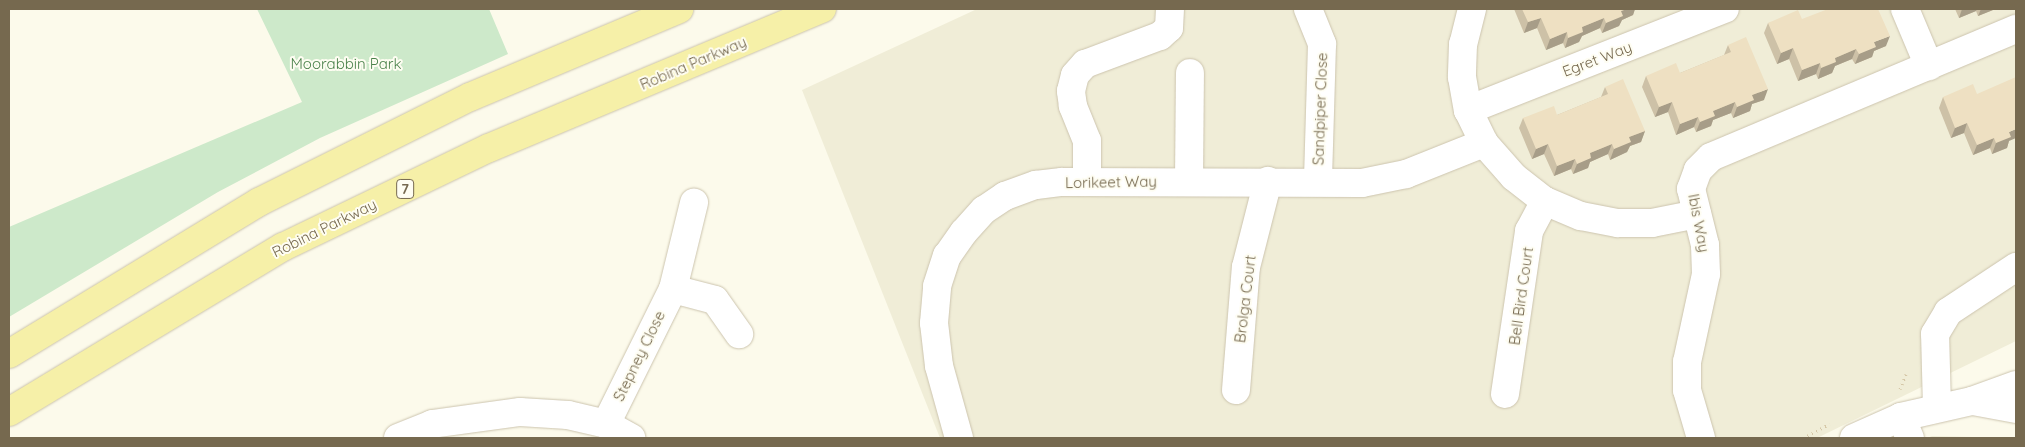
<!DOCTYPE html>
<html>
<head>
<meta charset="utf-8">
<style>
  body { margin:0 }
  #map { position:relative; width:2025px; height:447px; overflow:hidden; background:#fcfaeb; font-family:Quicksand,sans-serif }
  div>[style] { position:absolute }
  [style*='--x'] { left:calc(var(--x)*1px); top:calc(var(--y)*1px); width:calc(var(--w)*1px); rotate:calc(var(--a)*1deg) }
  .residential>* { inset:0; background:#f0edd7 }
  .green>* { inset:0; background:#cde9ca }
  .path>* { height:3px; margin-top:-1.5px; transform-origin:0; background:repeating-linear-gradient(90deg,#d5c7a7 0 1px,transparent 0 5px) }
  .roads { filter:drop-shadow(0 0 1px #ccc4ae) drop-shadow(0 0 1px #ccc4ae) }
  .minor>* { height:28px; margin:-14px; padding:0 14px; transform-origin:14px; border-radius:14px; background:#fff }
  .major>* { height:28px; margin:-14px; padding:0 14px; transform-origin:14px; border-radius:14px; background:#f6f0a8 }
  .wall>* { inset:0; background:#cdc1a7 }
  .shaded-wall>* { inset:0; background:#a79d88 }
  .building>* { inset:0; background:#eee0c2 }
  span { translate:-50% -50%; white-space:nowrap; text-align:center; line-height:1.15; -webkit-text-stroke:4px #fefdf2; paint-order:stroke }
  .shield-label span { padding:1px 4px; background:#fefdf2; border:1px solid; border-radius:4px; -webkit-text-stroke-width:0 }
  .shield-label { font-size:14px; color:#76694f; font-weight:700 }
  .street-label { font-size:15px; color:#76694f }
  .park-label { font-size:15px; color:#4a814a }
  .frame { position:absolute; inset:0; border:10px solid #76694f; pointer-events:none }
</style>
</head>
<body>
<div id="map">
  <div class="residential">
    <i style="clip-path:polygon(977px 9px,2016px 9px,2016px 341px,1817px 438px,940px 438px,802px 90px)"></i>
    <i style="clip-path:polygon(1932px 436px,2016px 438px,1927px 438px)"></i>
  </div>
  <div class="green">
    <i style="clip-path:polygon(257px 9px,489px 9px,508px 54px,320px 138px,218px 192px,9px 317px,9px 227px,302px 102px)"></i>
  </div>
  <div class="path">
    <i style="--x:1900;--y:389;--w:16;--a:-68"></i>
    <i style="--x:1803;--y:438;--w:30;--a:-28"></i>
  </div>
  <div class="roads">
    <div class="minor">
      <i style="--x:1308;--y:9;--w:38;--a:68"></i>
      <i style="--x:1322;--y:44;--w:138;--a:91.7"></i>
      <i style="--x:1472;--y:9;--w:36;--a:104"></i>
      <i style="--x:1463;--y:44;--w:33;--a:92"></i>
      <i style="--x:1462;--y:77;--w:34;--a:80"></i>
      <i style="--x:1468;--y:110;--w:37;--a:64"></i>
      <i style="--x:1484;--y:143;--w:45;--a:48.6"></i>
      <i style="--x:1514;--y:177;--w:39;--a:38"></i>
      <i style="--x:1545;--y:201;--w:39;--a:23"></i>
      <i style="--x:1581;--y:216;--w:38;--a:11"></i>
      <i style="--x:1618;--y:223;--w:34;--a:0"></i>
      <i style="--x:1652;--y:223;--w:46;--a:-11.3"></i>
      <i style="--x:1905;--y:9;--w:62;--a:67.2"></i>
      <i style="--x:1468;--y:110;--w:276;--a:-21.5"></i>
      <i style="--x:1189;--y:181;--w:108;--a:-89.5"></i>
      <i style="--x:1087;--y:182;--w:41;--a:-90"></i>
      <i style="--x:1087;--y:141;--w:38;--a:-112"></i>
      <i style="--x:1073;--y:106;--w:15;--a:-98"></i>
      <i style="--x:1071;--y:91;--w:16;--a:-76"></i>
      <i style="--x:1075;--y:75;--w:15;--a:-48"></i>
      <i style="--x:1085;--y:64;--w:80;--a:-20.5"></i>
      <i style="--x:1160;--y:36;--w:12;--a:-42"></i>
      <i style="--x:1169;--y:28;--w:19;--a:-87"></i>
      <i style="--x:673;--y:289;--w:43;--a:14.7"></i>
      <i style="--x:715;--y:300;--w:42;--a:54.8"></i>
      <i style="--x:1236;--y:390;--w:123;--a:-85.4"></i>
      <i style="--x:1246;--y:267;--w:89;--a:-75.7"></i>
      <i style="--x:1505;--y:394;--w:165;--a:-81.6"></i>
      <i style="--x:1529;--y:231;--w:34;--a:-62"></i>
      <i style="--x:1973;--y:401;--w:44;--a:10.5"></i>
      <i style="--x:1937;--y:408;--w:74;--a:-91.5"></i>
      <i style="--x:1935;--y:334;--w:26;--a:-59"></i>
      <i style="--x:1948;--y:312;--w:82;--a:-33.5"></i>
      <i style="--x:1901;--y:417;--w:23;--a:67"></i>
      <i style="--x:606;--y:424;--w:151;--a:-63.6"></i>
      <i style="--x:673;--y:289;--w:89;--a:-76.3"></i>
      <i style="--x:398;--y:438;--w:37;--a:-22"></i>
      <i style="--x:432;--y:424;--w:89;--a:-7.8"></i>
      <i style="--x:520;--y:412;--w:48;--a:3.6"></i>
      <i style="--x:568;--y:415;--w:39;--a:13"></i>
      <i style="--x:606;--y:424;--w:29;--a:29"></i>
      <i style="--x:959;--y:438;--w:75;--a:-105.5"></i>
      <i style="--x:939;--y:366;--w:43;--a:-96.6"></i>
      <i style="--x:934;--y:323;--w:37;--a:-85"></i>
      <i style="--x:937;--y:286;--w:32;--a:-72"></i>
      <i style="--x:947;--y:256;--w:29;--a:-55"></i>
      <i style="--x:964;--y:232;--w:30;--a:-48"></i>
      <i style="--x:984;--y:210;--w:25;--a:-34"></i>
      <i style="--x:1005;--y:196;--w:33;--a:-20"></i>
      <i style="--x:1036;--y:185;--w:26;--a:-7"></i>
      <i style="--x:1062;--y:182;--w:300;--a:0.2"></i>
      <i style="--x:1362;--y:183;--w:45;--a:-11.6"></i>
      <i style="--x:1406;--y:174;--w:84;--a:-21.7"></i>
      <i style="--x:1701;--y:438;--w:50;--a:-106.3"></i>
      <i style="--x:1687;--y:390;--w:28;--a:-90"></i>
      <i style="--x:1687;--y:362;--w:90;--a:-77.8"></i>
      <i style="--x:1706;--y:274;--w:29;--a:-92"></i>
      <i style="--x:1705;--y:245;--w:58;--a:-104"></i>
      <i style="--x:1691;--y:189;--w:20;--a:-70"></i>
      <i style="--x:1698;--y:170;--w:18;--a:-45"></i>
      <i style="--x:1711;--y:157;--w:331;--a:-22.8"></i>
      <i style="--x:1854;--y:438;--w:51;--a:-24.1"></i>
      <i style="--x:1901;--y:417;--w:73;--a:-12.7"></i>
      <i style="--x:1972;--y:401;--w:47;--a:-20"></i>
    </div>
    <div class="major">
      <i style="--x:9;--y:354;--w:293;--a:-31.3"></i>
      <i style="--x:259;--y:202;--w:236;--a:-26.5"></i>
      <i style="--x:470;--y:97;--w:227;--a:-22.8"></i>
      <i style="--x:9;--y:412;--w:320;--a:-31.1"></i>
      <i style="--x:283;--y:247;--w:229;--a:-25.7"></i>
      <i style="--x:489;--y:148;--w:361;--a:-22.7"></i>
    </div>
  </div>
  <div class="wall">
    <i style="clip-path:polygon(1514px 9px,1635px 9px,1633px 15px,1622px 20px,1619px 26px,1602px 33px,1600px 28px,1582px 36px,1579px 42px,1565px 48px,1563px 43px,1546px 50px,1537px 28px,1524px 33px)"></i>
    <i style="clip-path:polygon(1955px 9px,1994px 9px,1993px 10px,1978px 16px,1976px 11px,1959px 18px)"></i>
    <i style="clip-path:polygon(1802px 19px,1886px 46px,1874px 51px,1872px 57px,1855px 64px,1852px 59px,1835px 66px,1832px 73px,1818px 79px,1816px 74px,1798px 81px,1789px 59px,1777px 64px,1764px 33px,1768px 23px)"></i>
    <i style="clip-path:polygon(1728px 45px,1764px 100px,1752px 104px,1750px 111px,1733px 118px,1731px 113px,1713px 120px,1711px 126px,1696px 132px,1694px 127px,1676px 135px,1668px 112px,1655px 117px,1642px 87px,1646px 76px,1680px 73px,1724px 55px)"></i>
    <i style="clip-path:polygon(1605px 87px,1645px 131px,1641px 142px,1630px 146px,1627px 152px,1610px 160px,1608px 154px,1590px 162px,1588px 168px,1573px 174px,1571px 169px,1554px 176px,1544px 154px,1532px 159px,1519px 128px,1523px 118px,1557px 115px,1601px 97px)"></i>
    <i style="clip-path:polygon(1977px 94px,2009px 141px,2007px 148px,1992px 154px,1990px 148px,1973px 155px,1964px 133px,1951px 138px,1939px 108px,1943px 97px)"></i>
  </div>
  <div class="shaded-wall">
    <i style="clip-path:polygon(1627px 9px,1635px 9px,1633px 15px,1622px 20px,1619px 26px,1602px 33px,1606px 23px,1621px 11px)"></i>
    <i style="clip-path:polygon(1962px 9px,1977px 9px,1976px 11px,1959px 18px)"></i>
    <i style="clip-path:polygon(1981px 9px,1994px 9px,1993px 10px,1978px 16px)"></i>
    <i style="clip-path:polygon(1541px 18px,1537px 28px,1524px 33px,1528px 22px)"></i>
    <i style="clip-path:polygon(1604px 18px,1600px 28px,1582px 36px,1579px 42px,1565px 48px,1568px 38px,1582px 27px)"></i>
    <i style="clip-path:polygon(1567px 32px,1563px 43px,1546px 50px,1550px 39px)"></i>
    <i style="clip-path:polygon(1890px 36px,1886px 46px,1874px 51px,1872px 57px,1855px 64px,1859px 54px,1874px 42px)"></i>
    <i style="clip-path:polygon(1793px 48px,1789px 59px,1777px 64px,1781px 53px)"></i>
    <i style="clip-path:polygon(1856px 49px,1852px 59px,1835px 66px,1832px 73px,1818px 79px,1821px 68px,1835px 58px)"></i>
    <i style="clip-path:polygon(1820px 63px,1816px 74px,1798px 81px,1802px 70px)"></i>
    <i style="clip-path:polygon(1768px 89px,1764px 100px,1752px 104px,1750px 111px,1733px 118px,1737px 107px,1752px 95px)"></i>
    <i style="clip-path:polygon(1672px 102px,1668px 112px,1655px 117px,1659px 107px)"></i>
    <i style="clip-path:polygon(1735px 102px,1731px 113px,1713px 120px,1711px 126px,1696px 132px,1700px 122px,1713px 111px)"></i>
    <i style="clip-path:polygon(1698px 117px,1694px 127px,1676px 135px,1680px 124px)"></i>
    <i style="clip-path:polygon(1967px 123px,1964px 133px,1951px 138px,1955px 128px)"></i>
    <i style="clip-path:polygon(2016px 129px,2016px 138px,2009px 141px,2007px 148px,1992px 154px,1996px 143px,2009px 132px)"></i>
    <i style="clip-path:polygon(1645px 131px,1641px 142px,1630px 146px,1627px 152px,1610px 160px,1614px 149px,1629px 137px)"></i>
    <i style="clip-path:polygon(1994px 138px,1990px 148px,1973px 155px,1977px 145px)"></i>
    <i style="clip-path:polygon(1548px 144px,1544px 154px,1532px 159px,1536px 149px)"></i>
    <i style="clip-path:polygon(1612px 144px,1608px 154px,1590px 162px,1588px 168px,1573px 174px,1577px 164px,1590px 153px)"></i>
    <i style="clip-path:polygon(1575px 159px,1571px 169px,1554px 176px,1557px 166px)"></i>
  </div>
  <div class="building">
    <i style="clip-path:polygon(1522px 9px,1627px 9px,1621px 11px,1623px 16px,1606px 23px,1604px 18px,1582px 27px,1583px 32px,1568px 38px,1567px 32px,1550px 39px,1541px 18px,1528px 22px)"></i>
    <i style="clip-path:polygon(1828px 9px,1878px 9px,1890px 36px,1874px 42px,1876px 47px,1859px 54px,1856px 49px,1835px 58px,1836px 62px,1821px 68px,1820px 63px,1802px 70px,1793px 48px,1781px 53px,1768px 23px,1798px 10px,1802px 19px)"></i>
    <i style="clip-path:polygon(1746px 37px,1768px 89px,1752px 95px,1754px 100px,1737px 107px,1735px 102px,1713px 111px,1715px 116px,1700px 122px,1698px 117px,1680px 124px,1672px 102px,1659px 107px,1646px 76px,1676px 63px,1680px 73px,1731px 52px,1728px 45px)"></i>
    <i style="clip-path:polygon(2016px 77px,2016px 129px,2009px 132px,2011px 137px,1996px 143px,1994px 138px,1977px 145px,1967px 123px,1955px 128px,1943px 97px,1973px 84px,1977px 94px)"></i>
    <i style="clip-path:polygon(1623px 79px,1645px 131px,1629px 137px,1631px 142px,1614px 149px,1612px 144px,1590px 153px,1591px 158px,1577px 164px,1575px 159px,1557px 166px,1548px 144px,1536px 149px,1523px 118px,1554px 106px,1557px 115px,1608px 94px,1605px 87px)"></i>
  </div>
  <div class="shield-label">
    <span style="left:405px;top:189px">7</span>
  </div>
  <div class="street-label">
    <span style="left:1597px;top:59px;rotate:-21deg">Egret Way</span>
    <span style="left:693px;top:63px;rotate:-23deg">Robina Parkway</span>
    <span style="left:1320px;top:109px;rotate:-88deg">Sandpiper Close</span>
    <span style="left:1111px;top:182px;rotate:-1deg">Lorikeet Way</span>
    <span style="left:1699px;top:223px;rotate:79deg">Ibis Way</span>
    <span style="left:324px;top:228px;rotate:-26deg">Robina Parkway</span>
    <span style="left:1521px;top:296px;rotate:-82deg">Bell Bird Court</span>
    <span style="left:1245px;top:299px;rotate:-83deg">Brolga Court</span>
    <span style="left:639px;top:356px;rotate:-64deg">Stepney Close</span>
  </div>
  <div class="park-label">
    <span style="left:346px;top:64px">Moorabbin Park</span>
  </div>
  <div class="frame"></div>
</div>
</body>
</html>
